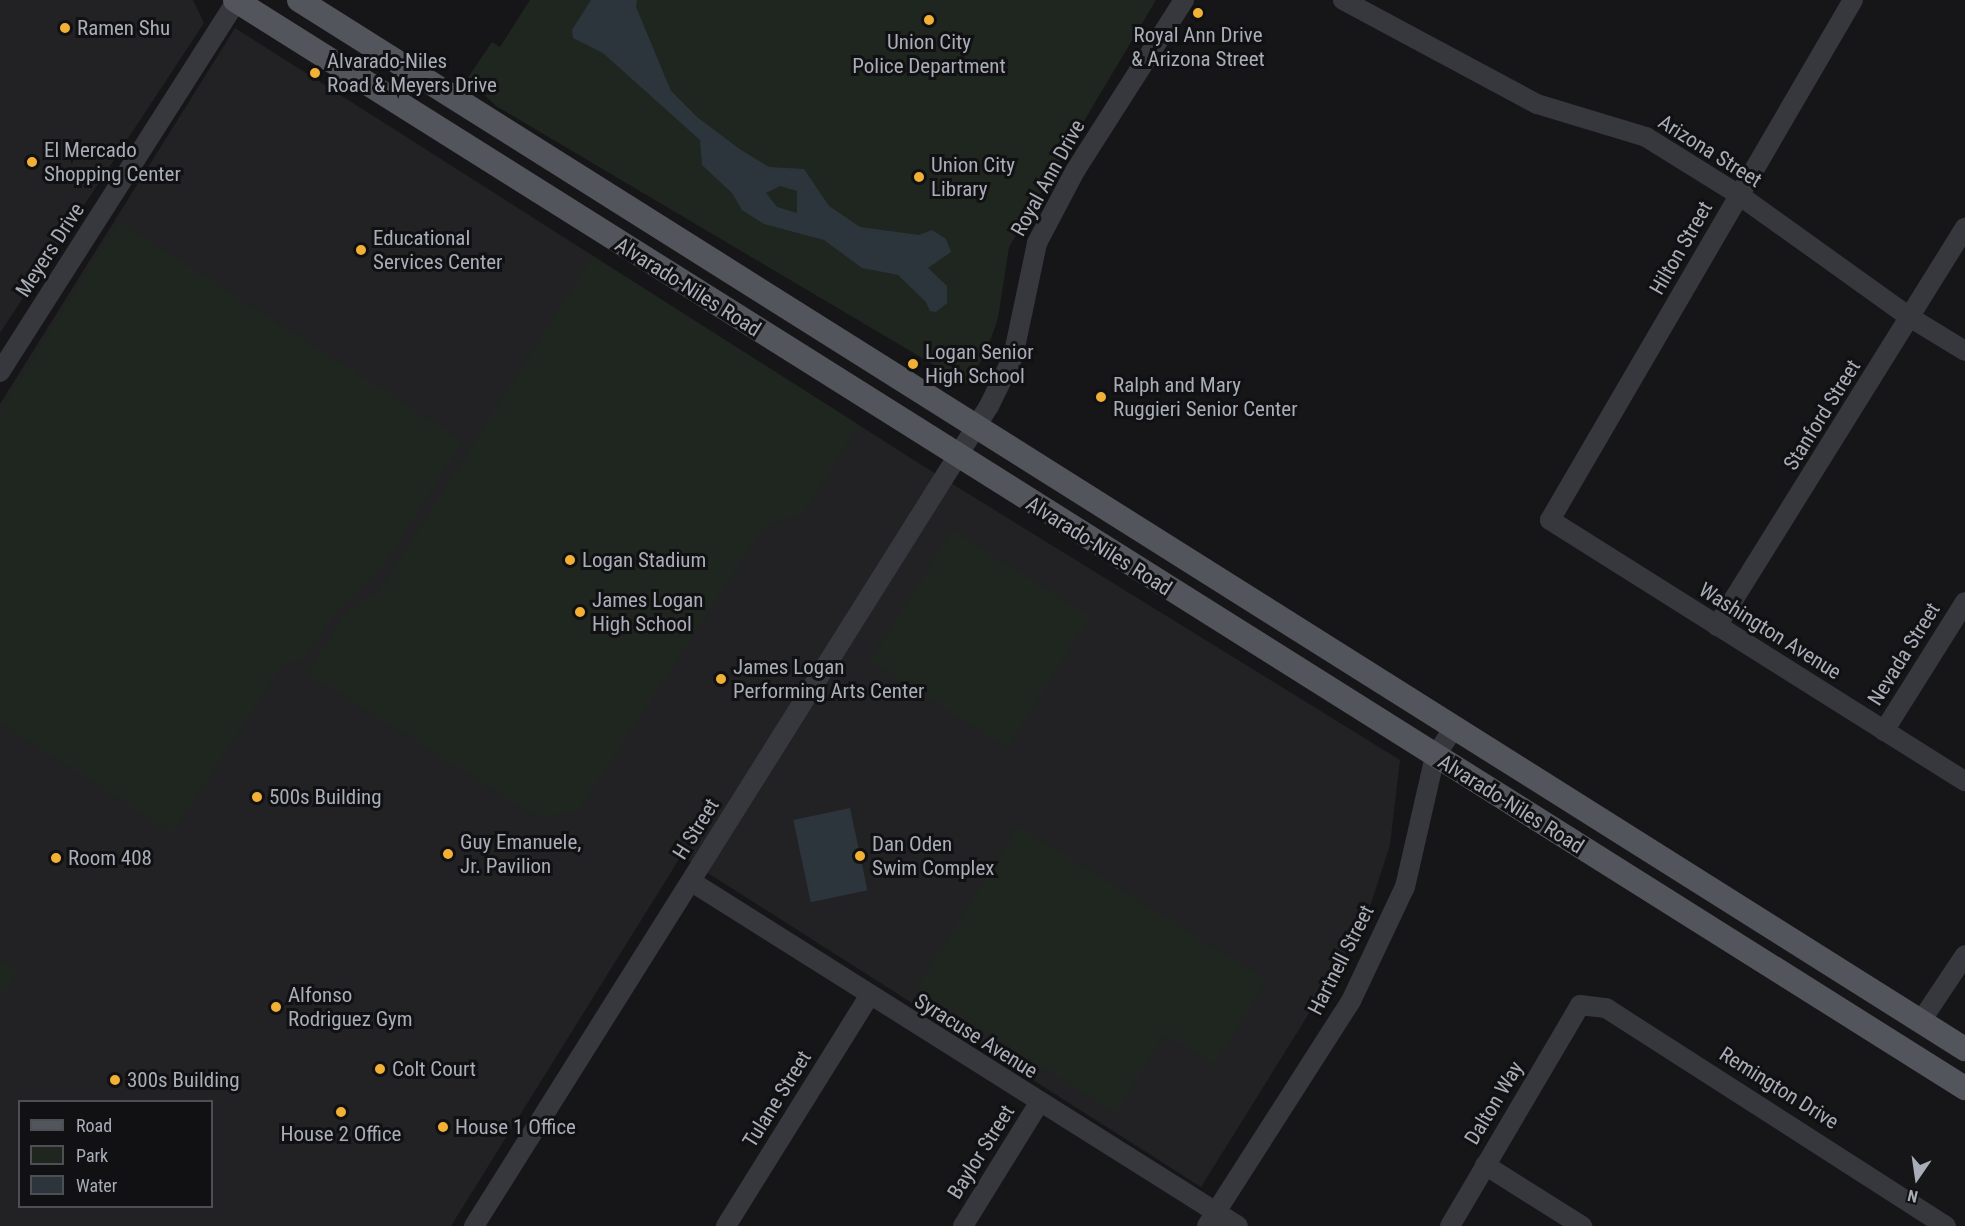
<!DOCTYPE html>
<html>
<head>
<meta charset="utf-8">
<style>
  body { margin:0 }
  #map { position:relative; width:1965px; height:1226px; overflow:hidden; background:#161618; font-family:"Roboto Condensed",sans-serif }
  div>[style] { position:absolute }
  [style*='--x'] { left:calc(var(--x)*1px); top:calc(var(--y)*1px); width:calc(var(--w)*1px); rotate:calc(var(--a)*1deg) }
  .built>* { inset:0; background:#222225 }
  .green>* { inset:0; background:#1e261f; transform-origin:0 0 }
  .water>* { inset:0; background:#2c353c; transform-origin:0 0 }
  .minor>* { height:20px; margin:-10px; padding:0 10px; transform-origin:10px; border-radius:10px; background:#37383d }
  .major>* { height:24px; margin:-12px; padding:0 12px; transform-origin:12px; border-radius:12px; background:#53555c }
  .dots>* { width:16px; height:16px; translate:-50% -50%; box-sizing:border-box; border:3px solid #111113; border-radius:50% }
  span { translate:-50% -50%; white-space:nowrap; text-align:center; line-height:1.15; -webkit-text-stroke:6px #111113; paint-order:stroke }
  .poi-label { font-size:21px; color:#a8adb8 }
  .left { translate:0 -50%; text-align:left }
  .street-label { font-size:21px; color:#a8adb8 }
  .legend { position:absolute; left:18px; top:1100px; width:195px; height:108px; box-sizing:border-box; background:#111113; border:2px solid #4d4f55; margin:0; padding:8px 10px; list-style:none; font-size:18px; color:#a8adb8 }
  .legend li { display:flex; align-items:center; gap:12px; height:30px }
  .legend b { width:30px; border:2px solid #4d4f55 }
  .north { position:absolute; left:1887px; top:1148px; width:60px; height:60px; -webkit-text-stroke:4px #111113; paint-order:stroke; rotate:193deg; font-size:16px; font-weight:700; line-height:24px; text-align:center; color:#a8adb8 }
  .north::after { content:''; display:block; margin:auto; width:21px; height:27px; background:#a8adb8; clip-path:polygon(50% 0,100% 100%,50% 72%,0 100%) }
</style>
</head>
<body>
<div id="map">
  <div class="built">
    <i style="clip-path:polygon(0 0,193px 0,204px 23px,0 333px)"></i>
    <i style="clip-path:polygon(evenodd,235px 28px,920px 464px,1400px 760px,1390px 845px,1364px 925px,1201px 1187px,681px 856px,451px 1226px,0 1226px,0 404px,235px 28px,20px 1102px,212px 1102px,212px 1206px,20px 1206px,20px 1102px)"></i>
  </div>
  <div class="green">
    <i style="clip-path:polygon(530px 0,1156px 0,1009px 247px,998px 318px,986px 353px,966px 384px,496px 106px,467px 79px,492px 42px,500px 47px)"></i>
    <i style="clip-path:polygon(118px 221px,463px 441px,385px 564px,337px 611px,302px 662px,287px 662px,275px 676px,173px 833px,0 723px,0 411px)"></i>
    <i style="clip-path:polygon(593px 256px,859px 425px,805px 512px,763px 528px,584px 803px,577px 810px,547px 817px,534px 815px,307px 673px,347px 610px,378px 593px)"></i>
    <i style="left:952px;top:530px;width:163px;height:155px;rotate:32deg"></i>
    <i style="clip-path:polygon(1018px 826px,1267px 980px,1214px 1065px,1165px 1034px,1116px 1113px,916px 989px)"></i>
    <i style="clip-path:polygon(0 960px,19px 971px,0 1000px)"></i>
  </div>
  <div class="water">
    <i style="clip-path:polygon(evenodd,591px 0,637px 0,636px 7px,671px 91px,697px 117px,741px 150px,769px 167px,804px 169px,829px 206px,860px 227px,919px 235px,932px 230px,946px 239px,951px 252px,928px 268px,947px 286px,947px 303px,936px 312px,930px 311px,926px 302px,898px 275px,862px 268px,824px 240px,764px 224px,742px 210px,732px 193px,702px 165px,700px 140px,603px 53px,573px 38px,572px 30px,591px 0,780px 186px,797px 191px,797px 213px,777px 207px,766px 193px,780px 186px)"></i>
    <i style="left:850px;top:808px;width:84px;height:58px;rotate:78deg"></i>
  </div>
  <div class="minor">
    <i style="--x:1343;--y:0;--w:220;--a:28.2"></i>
    <i style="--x:1537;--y:104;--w:114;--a:16.8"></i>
    <i style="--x:1646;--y:137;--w:110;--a:31.9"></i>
    <i style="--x:1739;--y:195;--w:211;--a:35.6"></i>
    <i style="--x:1911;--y:318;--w:63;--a:31.4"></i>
    <i style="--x:1853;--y:0;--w:602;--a:120.23"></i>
    <i style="--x:1550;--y:520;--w:490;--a:32.2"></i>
    <i style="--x:0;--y:372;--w:441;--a:-57.5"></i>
    <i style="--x:1717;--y:626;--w:469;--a:-58.1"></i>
    <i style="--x:1884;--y:731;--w:152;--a:-57.9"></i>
    <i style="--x:692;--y:882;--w:645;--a:32.21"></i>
    <i style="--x:1921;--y:1021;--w:79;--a:-56.3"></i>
    <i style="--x:1485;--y:1165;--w:115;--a:32.2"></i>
    <i style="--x:474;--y:1226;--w:968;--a:-57.87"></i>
    <i style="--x:989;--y:406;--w:55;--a:-63.9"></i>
    <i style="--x:1013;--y:357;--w:116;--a:-78.1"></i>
    <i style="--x:1037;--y:243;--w:81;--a:-62.2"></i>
    <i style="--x:1075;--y:171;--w:203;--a:-57.5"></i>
    <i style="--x:726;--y:1226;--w:271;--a:-58.1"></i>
    <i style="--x:963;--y:1226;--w:145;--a:-58.3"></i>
    <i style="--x:1207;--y:1226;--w:267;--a:-57.4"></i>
    <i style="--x:1351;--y:1001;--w:126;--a:-64.7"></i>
    <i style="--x:1405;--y:887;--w:134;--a:-77.1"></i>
    <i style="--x:1435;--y:756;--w:34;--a:-56"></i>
    <i style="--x:1450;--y:1226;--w:256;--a:-59.5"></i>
    <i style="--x:1580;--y:1005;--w:26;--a:7"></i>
    <i style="--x:1606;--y:1008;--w:404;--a:32.7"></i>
  </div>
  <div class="major">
    <i style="--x:235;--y:0;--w:2044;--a:32.17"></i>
    <i style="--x:299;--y:0;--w:1969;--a:32.2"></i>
  </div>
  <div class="dots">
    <i style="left:1198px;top:13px;background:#f2b134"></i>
    <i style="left:929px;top:20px;background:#f2b134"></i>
    <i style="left:65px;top:28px;background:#f2b134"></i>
    <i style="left:315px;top:73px;background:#f2b134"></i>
    <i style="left:32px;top:162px;background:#f2b134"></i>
    <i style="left:919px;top:177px;background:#f2b134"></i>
    <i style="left:361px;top:250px;background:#f2b134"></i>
    <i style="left:913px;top:364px;background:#f2b134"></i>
    <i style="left:1101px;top:397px;background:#f2b134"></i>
    <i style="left:570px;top:560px;background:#f2b134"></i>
    <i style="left:580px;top:612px;background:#f2b134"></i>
    <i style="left:721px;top:679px;background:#f2b134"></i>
    <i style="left:257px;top:797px;background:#f2b134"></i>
    <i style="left:448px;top:854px;background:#f2b134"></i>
    <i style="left:860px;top:856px;background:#f2b134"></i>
    <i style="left:56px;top:858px;background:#f2b134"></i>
    <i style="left:276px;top:1007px;background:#f2b134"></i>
    <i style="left:380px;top:1069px;background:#f2b134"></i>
    <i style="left:115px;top:1080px;background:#f2b134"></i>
    <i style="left:341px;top:1112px;background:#f2b134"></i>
    <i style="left:443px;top:1127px;background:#f2b134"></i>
  </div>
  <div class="poi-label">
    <span class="left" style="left:77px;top:28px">Ramen Shu</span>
    <span style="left:1198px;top:47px">Royal Ann Drive<br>&amp; Arizona Street</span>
    <span style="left:929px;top:54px">Union City<br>Police Department</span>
    <span class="left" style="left:327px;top:73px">Alvarado-Niles<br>Road &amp; Meyers Drive</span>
    <span class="left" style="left:44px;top:162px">El Mercado<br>Shopping Center</span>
    <span class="left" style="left:931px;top:177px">Union City<br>Library</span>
    <span class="left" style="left:373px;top:250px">Educational<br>Services Center</span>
    <span class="left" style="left:925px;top:364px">Logan Senior<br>High School</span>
    <span class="left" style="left:1113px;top:397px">Ralph and Mary<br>Ruggieri Senior Center</span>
    <span class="left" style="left:582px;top:560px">Logan Stadium</span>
    <span class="left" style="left:592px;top:612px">James Logan<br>High School</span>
    <span class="left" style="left:733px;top:679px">James Logan<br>Performing Arts Center</span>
    <span class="left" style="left:269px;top:797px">500s Building</span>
    <span class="left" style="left:460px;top:854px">Guy Emanuele,<br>Jr. Pavilion</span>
    <span class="left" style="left:872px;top:856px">Dan Oden<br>Swim Complex</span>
    <span class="left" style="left:68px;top:858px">Room 408</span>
    <span class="left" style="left:288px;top:1007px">Alfonso<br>Rodriguez Gym</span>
    <span class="left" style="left:392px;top:1069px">Colt Court</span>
    <span class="left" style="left:127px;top:1080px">300s Building</span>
    <span class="left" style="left:455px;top:1127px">House 1 Office</span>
    <span style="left:341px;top:1134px">House 2 Office</span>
  </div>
  <div class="street-label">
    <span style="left:1710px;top:151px;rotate:32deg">Arizona Street</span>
    <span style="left:1048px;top:178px;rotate:-61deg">Royal Ann Drive</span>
    <span style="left:1681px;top:248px;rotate:-60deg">Hilton Street</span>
    <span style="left:50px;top:250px;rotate:-57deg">Meyers Drive</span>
    <span style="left:688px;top:287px;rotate:32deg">Alvarado-Niles Road</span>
    <span style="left:1822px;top:415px;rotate:-58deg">Stanford Street</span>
    <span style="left:1099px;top:546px;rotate:32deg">Alvarado-Niles Road</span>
    <span style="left:1770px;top:631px;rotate:32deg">Washington Avenue</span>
    <span style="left:1904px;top:654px;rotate:-58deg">Nevada Street</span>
    <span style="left:1511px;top:804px;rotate:32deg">Alvarado-Niles Road</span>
    <span style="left:696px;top:829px;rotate:-58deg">H Street</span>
    <span style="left:1341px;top:960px;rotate:-63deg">Hartnell Street</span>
    <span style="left:976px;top:1036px;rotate:32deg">Syracuse Avenue</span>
    <span style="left:1779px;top:1088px;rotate:32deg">Remington Drive</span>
    <span style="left:777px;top:1099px;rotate:-58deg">Tulane Street</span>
    <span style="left:1494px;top:1103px;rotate:-59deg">Dalton Way</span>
    <span style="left:981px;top:1152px;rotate:-58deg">Baylor Street</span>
  </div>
  <ul class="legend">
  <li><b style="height:8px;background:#53555c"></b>Road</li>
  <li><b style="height:16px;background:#1e261f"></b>Park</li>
  <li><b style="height:16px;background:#2c353c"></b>Water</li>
  </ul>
  <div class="north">N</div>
</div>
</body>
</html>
